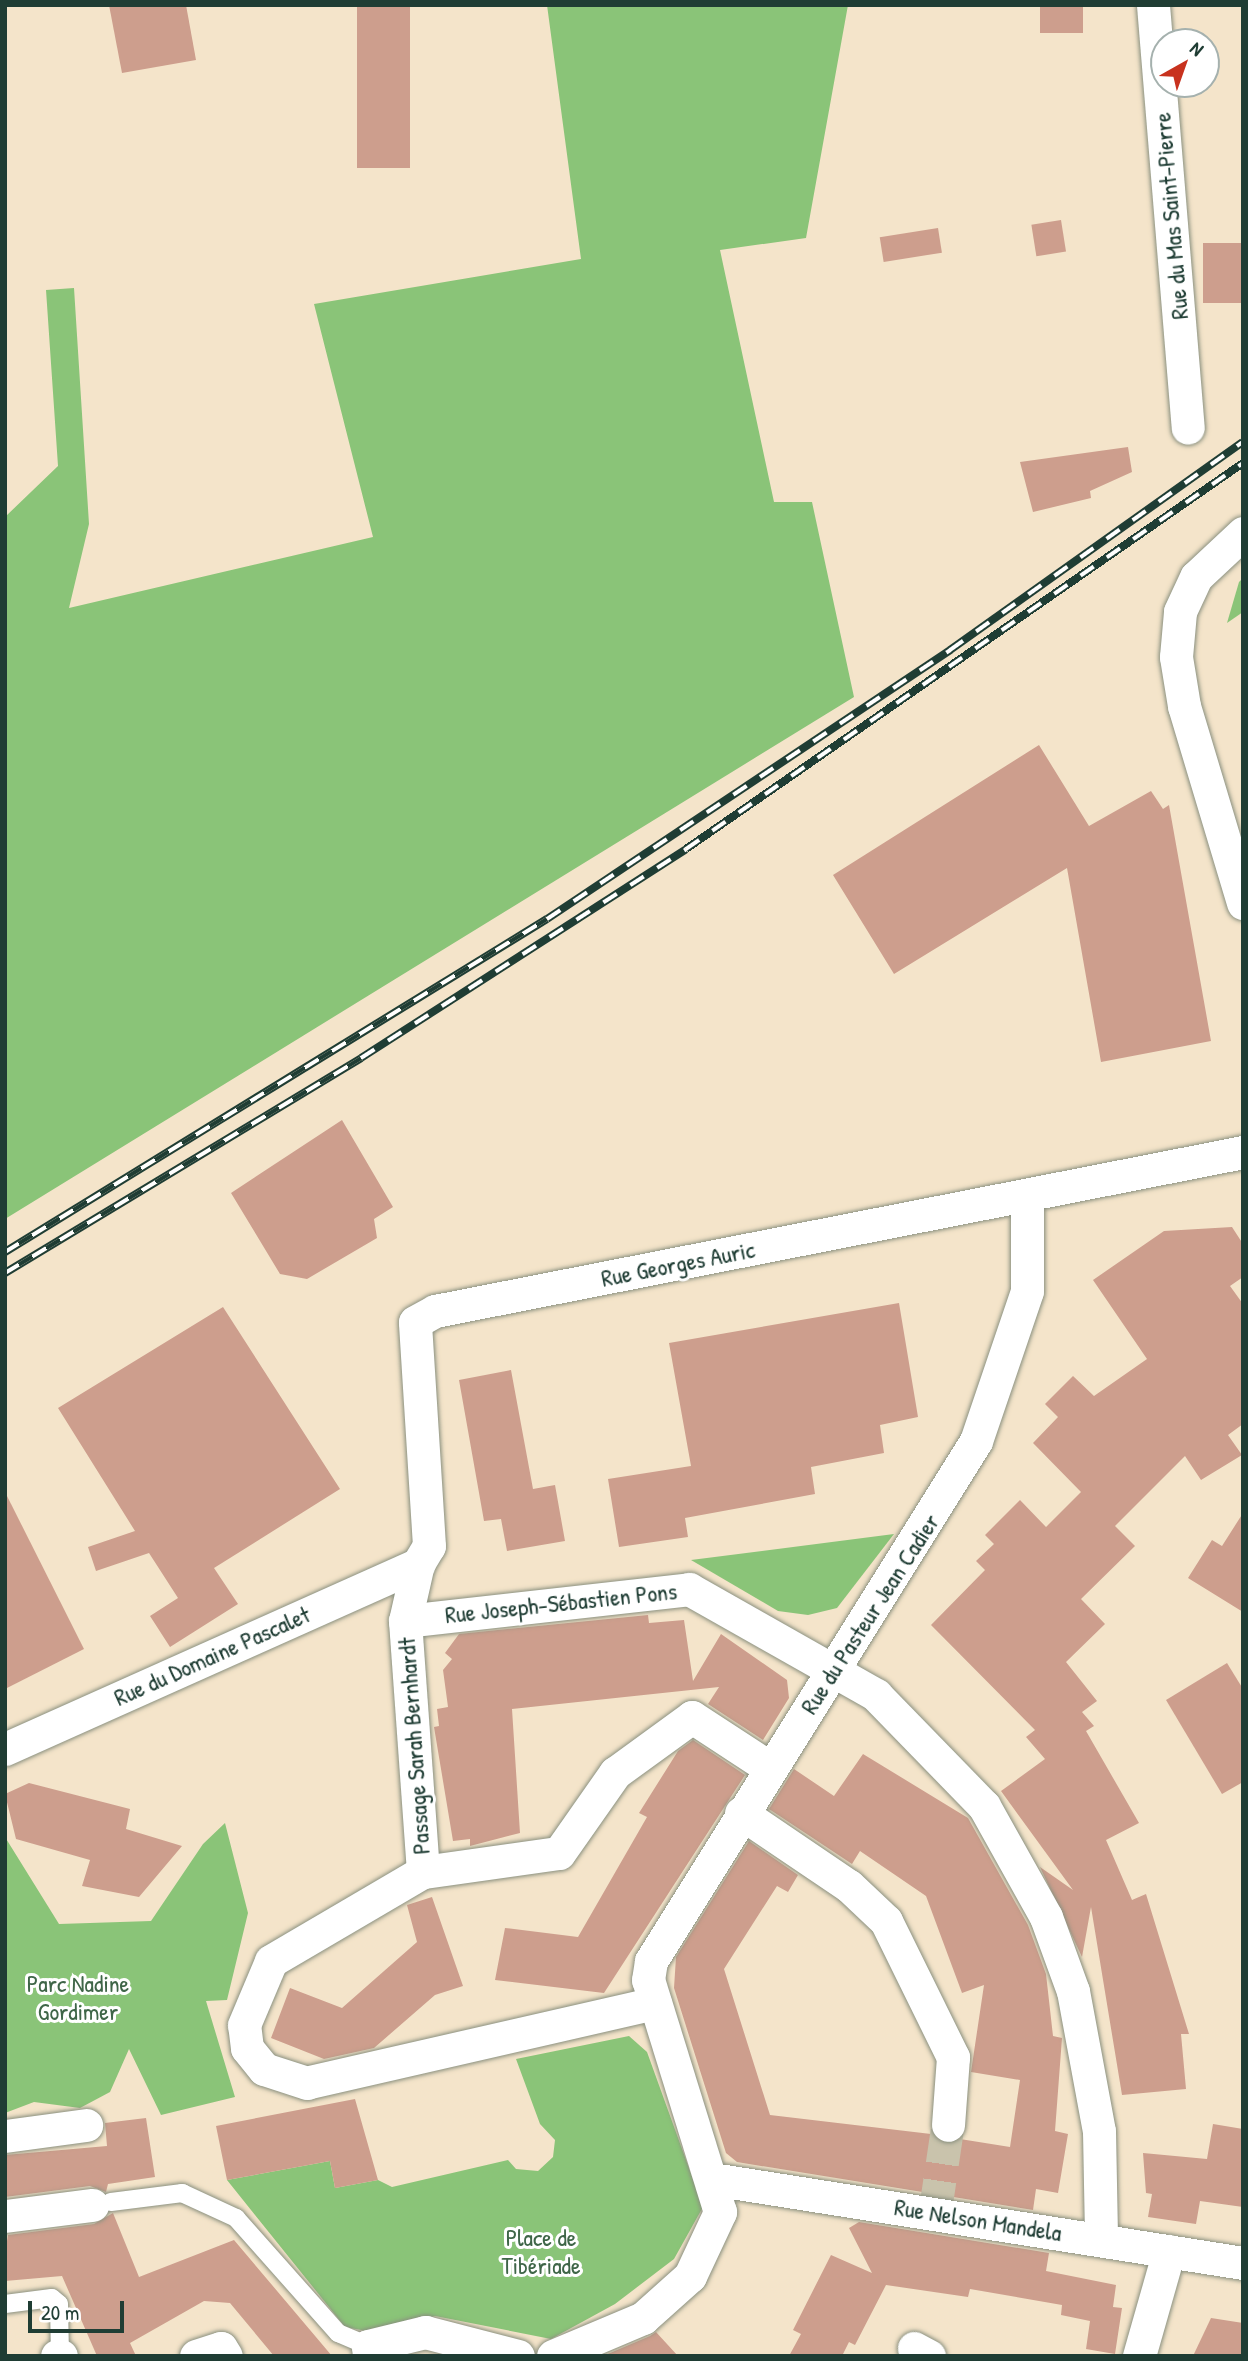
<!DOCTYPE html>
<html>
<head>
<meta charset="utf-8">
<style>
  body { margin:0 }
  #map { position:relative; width:1248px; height:2361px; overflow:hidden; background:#f4e4ca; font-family:"Patrick Hand",sans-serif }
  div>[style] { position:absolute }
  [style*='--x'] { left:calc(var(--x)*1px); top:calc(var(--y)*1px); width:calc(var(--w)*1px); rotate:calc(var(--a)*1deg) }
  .green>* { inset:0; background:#8ac478 }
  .building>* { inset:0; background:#cd9e8d; transform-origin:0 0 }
  .street-tunnel>* { height:33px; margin-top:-16.5px; transform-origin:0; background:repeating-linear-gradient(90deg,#c9c3ac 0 33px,transparent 0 50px) }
  .roads { filter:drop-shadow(0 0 2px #8a907f) drop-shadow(0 0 2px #8a907f) }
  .lane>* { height:18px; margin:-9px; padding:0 9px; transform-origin:9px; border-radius:9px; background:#fff }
  .street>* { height:33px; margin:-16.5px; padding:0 16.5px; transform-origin:16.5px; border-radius:16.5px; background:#fff }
  .rail>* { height:8px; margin-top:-4px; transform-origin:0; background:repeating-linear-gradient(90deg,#fff 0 16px,#1f3d34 0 32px); box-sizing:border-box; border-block:2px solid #1f3d34 }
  span { translate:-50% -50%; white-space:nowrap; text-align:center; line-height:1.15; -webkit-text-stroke:6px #fff; paint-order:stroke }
  .street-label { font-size:24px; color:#1f3d34 }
  .park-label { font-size:24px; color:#3f6648 }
  .frame { position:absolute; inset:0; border:7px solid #1f3d34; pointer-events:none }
  .north { position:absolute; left:1150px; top:28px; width:70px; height:70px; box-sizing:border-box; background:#fff; border:2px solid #a5b1ae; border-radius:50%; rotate:40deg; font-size:19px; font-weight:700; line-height:28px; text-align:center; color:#1f3d34 }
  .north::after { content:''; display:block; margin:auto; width:24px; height:32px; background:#c8321e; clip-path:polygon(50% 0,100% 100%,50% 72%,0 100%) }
  .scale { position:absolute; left:28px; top:2301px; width:96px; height:32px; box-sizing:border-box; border:4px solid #1f3d34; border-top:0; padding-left:9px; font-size:21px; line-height:24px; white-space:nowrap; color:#1f3d34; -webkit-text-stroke:5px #fff; paint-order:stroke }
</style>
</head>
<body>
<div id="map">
  <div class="green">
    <i style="clip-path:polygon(547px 5px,848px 5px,806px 238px,720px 250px,774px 502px,812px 502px,854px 697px,5px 1219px,5px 517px,58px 466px,46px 290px,74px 288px,89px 524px,69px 608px,373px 537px,314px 304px,581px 259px)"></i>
    <i style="clip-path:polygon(1243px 578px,1243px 612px,1227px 623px,1239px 582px)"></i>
    <i style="clip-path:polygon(894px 1534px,837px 1608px,808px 1615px,778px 1611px,691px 1560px)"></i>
    <i style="clip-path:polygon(225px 1823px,248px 1913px,227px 2000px,206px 2001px,235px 2097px,161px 2115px,129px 2049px,110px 2092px,80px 2108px,34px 2102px,5px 2113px,5px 1837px,59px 1924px,151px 1921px,203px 1844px)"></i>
    <i style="clip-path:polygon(629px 2036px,647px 2052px,703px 2207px,674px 2259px,615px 2304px,551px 2339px,435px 2316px,372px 2332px,345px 2327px,227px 2180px,330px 2161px,335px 2188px,378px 2180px,392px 2187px,508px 2160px,516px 2169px,538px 2171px,553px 2157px,555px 2140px,540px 2124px,516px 2059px)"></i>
  </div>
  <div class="building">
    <i style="clip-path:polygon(109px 5px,186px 5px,196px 60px,122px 73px)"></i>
    <i style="left:357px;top:5px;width:53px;height:163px"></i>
    <i style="left:1040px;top:5px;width:43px;height:28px"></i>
    <i style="left:1061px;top:220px;width:32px;height:30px;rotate:81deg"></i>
    <i style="left:938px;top:228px;width:25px;height:59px;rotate:81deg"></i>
    <i style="left:1243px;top:243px;width:60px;height:40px;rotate:90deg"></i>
    <i style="clip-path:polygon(1128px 447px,1132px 472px,1090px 491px,1091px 498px,1033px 512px,1020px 462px)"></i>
    <i style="clip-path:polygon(1039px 745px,1089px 826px,1151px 791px,1163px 809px,1169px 805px,1211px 1041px,1101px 1062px,1067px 868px,894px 974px,833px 875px)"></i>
    <i style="clip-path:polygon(342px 1120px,393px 1207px,374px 1219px,377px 1238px,307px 1279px,280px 1274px,231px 1193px)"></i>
    <i style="clip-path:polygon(1232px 1227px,1243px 1244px,1243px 1277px,1230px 1286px,1243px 1304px,1243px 1424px,1228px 1435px,1242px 1455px,1201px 1480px,1185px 1456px,1115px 1526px,1135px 1546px,1081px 1599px,1105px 1624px,1066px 1662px,1097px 1701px,1082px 1712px,1094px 1726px,1086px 1731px,1139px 1823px,1106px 1840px,1132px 1900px,1146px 1894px,1189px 2034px,1181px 2034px,1186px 2089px,1122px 2095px,1091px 1907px,1082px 1957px,1040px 1867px,1073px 1890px,1001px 1791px,1045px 1759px,1026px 1737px,1035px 1730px,931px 1625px,985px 1570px,976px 1561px,994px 1544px,985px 1535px,1020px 1500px,1046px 1527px,1081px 1492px,1033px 1443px,1058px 1417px,1045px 1404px,1073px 1376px,1094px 1396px,1147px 1359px,1093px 1280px,1164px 1231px)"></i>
    <i style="clip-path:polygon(899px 1303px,918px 1417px,880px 1425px,884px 1453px,811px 1467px,815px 1494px,685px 1518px,688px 1537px,619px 1547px,608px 1479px,691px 1466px,669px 1343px)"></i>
    <i style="clip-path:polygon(223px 1307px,340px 1489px,214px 1568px,238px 1604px,170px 1647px,150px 1616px,178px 1598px,149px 1553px,96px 1571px,88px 1547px,135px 1531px,58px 1408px)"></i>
    <i style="clip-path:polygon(511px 1370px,533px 1489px,555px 1485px,565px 1541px,507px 1551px,501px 1519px,484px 1521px,459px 1380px)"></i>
    <i style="clip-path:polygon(5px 1492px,84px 1649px,5px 1689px)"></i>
    <i style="clip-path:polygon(1243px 1513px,1243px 1612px,1188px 1578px,1212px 1540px,1222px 1546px)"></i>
    <i style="clip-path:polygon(648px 1615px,649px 1623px,684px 1620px,693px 1681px,721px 1634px,787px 1680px,789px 1698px,763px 1740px,708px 1704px,719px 1687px,512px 1709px,520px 1833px,470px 1846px,470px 1839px,453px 1841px,434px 1727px,439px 1726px,437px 1709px,448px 1707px,443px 1670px,452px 1659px,445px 1653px,459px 1634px)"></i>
    <i style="clip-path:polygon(1227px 1663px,1243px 1689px,1243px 1782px,1222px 1794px,1166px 1700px)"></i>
    <i style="clip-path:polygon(693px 1740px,745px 1775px,604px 1993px,495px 1980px,505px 1928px,578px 1937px,647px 1817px,639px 1813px,678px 1751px)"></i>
    <i style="clip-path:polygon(863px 1754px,968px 1818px,1028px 1925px,1046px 1974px,1053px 2036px,1062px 2038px,1055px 2131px,1068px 2134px,1058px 2193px,1036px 2189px,1033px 2210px,737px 2162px,726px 2153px,674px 1988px,676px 1957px,749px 1841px,798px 1875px,788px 1892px,777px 1886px,724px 1969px,770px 2115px,931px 2134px,946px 2144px,960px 2139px,1010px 2147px,1020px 2080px,971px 2072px,984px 1985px,962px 1993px,926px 1896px,860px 1851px,852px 1864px,769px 1809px,794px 1769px,834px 1796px)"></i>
    <i style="clip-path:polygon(29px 1783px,130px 1809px,126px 1829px,182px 1846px,139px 1897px,82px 1886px,90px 1860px,16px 1839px,5px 1794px)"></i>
    <i style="clip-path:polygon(432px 1897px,463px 1986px,435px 1995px,374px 2048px,324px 2059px,271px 2038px,290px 1988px,342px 2008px,417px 1942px,407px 1905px)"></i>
    <i style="clip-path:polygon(355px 2099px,378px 2180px,335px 2188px,330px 2161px,227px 2180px,216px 2126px)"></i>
    <i style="clip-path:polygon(146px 2118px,155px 2177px,108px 2184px,106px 2192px,90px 2186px,5px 2197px,5px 2155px,107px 2146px,105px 2123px)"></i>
    <i style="clip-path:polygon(1213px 2124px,1243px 2129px,1243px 2207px,1200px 2201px,1196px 2224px,1148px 2217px,1152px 2194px,1146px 2193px,1143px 2153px,1207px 2159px)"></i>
    <i style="clip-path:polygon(113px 2213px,139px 2277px,234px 2240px,332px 2356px,274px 2356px,230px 2303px,204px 2301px,130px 2343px,136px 2356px,97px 2356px,62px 2276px,5px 2281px,5px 2253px,8px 2235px,94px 2224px)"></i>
    <i style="clip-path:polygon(859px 2222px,1049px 2253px,1046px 2271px,1116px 2285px,1113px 2307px,1122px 2308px,1115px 2354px,1086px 2349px,1090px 2321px,1061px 2315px,1062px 2305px,970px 2289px,968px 2297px,886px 2285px,855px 2345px,849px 2342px,842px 2356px,789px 2356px,801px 2334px,793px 2330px,831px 2255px,872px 2273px,849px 2228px)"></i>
    <i style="clip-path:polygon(1211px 2318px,1243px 2323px,1243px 2356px,1193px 2356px)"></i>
    <i style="clip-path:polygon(656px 2332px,678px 2356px,603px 2356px,650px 2336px)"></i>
  </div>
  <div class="street-tunnel">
    <i style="--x:935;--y:2213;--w:89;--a:-81.6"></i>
  </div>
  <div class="roads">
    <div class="lane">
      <i style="--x:111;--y:2202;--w:72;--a:-7.2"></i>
      <i style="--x:182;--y:2193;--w:60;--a:24.8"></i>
      <i style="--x:236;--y:2218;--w:154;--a:48.4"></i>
      <i style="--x:338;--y:2333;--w:33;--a:23"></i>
      <i style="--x:5;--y:2304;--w:47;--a:-7.3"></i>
      <i style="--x:52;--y:2298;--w:9;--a:41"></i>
      <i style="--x:59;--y:2304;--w:51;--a:88.9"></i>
    </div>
    <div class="street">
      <i style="--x:1153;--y:5;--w:424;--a:85.3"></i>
      <i style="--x:1243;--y:533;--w:64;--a:136.9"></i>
      <i style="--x:1196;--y:577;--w:38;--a:115"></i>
      <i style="--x:1180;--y:612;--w:45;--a:95.1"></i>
      <i style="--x:1176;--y:657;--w:50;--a:80.7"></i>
      <i style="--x:1184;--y:706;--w:206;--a:73.3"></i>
      <i style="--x:405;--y:1621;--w:286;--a:-6.4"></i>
      <i style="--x:689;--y:1589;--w:215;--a:29.5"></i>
      <i style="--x:876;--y:1695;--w:155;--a:45.8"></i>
      <i style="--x:984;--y:1806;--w:127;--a:60.8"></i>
      <i style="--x:1046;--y:1917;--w:79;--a:70"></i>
      <i style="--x:1073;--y:1991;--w:142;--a:79.5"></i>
      <i style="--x:1099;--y:2131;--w:108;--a:88.9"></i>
      <i style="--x:5;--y:1749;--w:453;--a:-24.1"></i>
      <i style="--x:741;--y:1813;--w:130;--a:34.1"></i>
      <i style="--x:849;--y:1886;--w:51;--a:43.4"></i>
      <i style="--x:886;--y:1921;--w:152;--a:63.8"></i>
      <i style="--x:953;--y:2057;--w:68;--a:94.2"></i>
      <i style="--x:423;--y:1872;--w:252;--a:-94.1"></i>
      <i style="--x:405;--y:1621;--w:58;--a:-77.2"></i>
      <i style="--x:418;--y:1564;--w:21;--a:-59"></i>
      <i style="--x:429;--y:1546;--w:224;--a:-93.6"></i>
      <i style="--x:415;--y:1322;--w:23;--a:-29"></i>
      <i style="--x:435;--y:1311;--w:823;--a:-11.13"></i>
      <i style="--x:655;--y:2003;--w:357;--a:167.1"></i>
      <i style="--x:307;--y:2083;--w:45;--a:-162"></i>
      <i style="--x:264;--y:2069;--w:27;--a:-129"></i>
      <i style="--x:247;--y:2048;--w:23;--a:-97"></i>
      <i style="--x:244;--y:2025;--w:69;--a:-67.1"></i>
      <i style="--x:271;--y:1961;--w:176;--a:-30.4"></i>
      <i style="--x:423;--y:1872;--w:137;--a:-8"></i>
      <i style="--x:559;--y:1853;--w:98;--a:-55"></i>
      <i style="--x:615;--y:1773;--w:95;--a:-36"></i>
      <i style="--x:692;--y:1717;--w:93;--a:33.2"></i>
      <i style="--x:5;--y:2136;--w:82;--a:-7.7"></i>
      <i style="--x:712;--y:2179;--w:538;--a:8.99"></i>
      <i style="--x:5;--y:2216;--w:88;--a:-7.2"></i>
      <i style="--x:914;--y:2348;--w:17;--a:28"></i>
      <i style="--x:57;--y:2356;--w:4;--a:0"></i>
      <i style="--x:196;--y:2356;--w:26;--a:-18"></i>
      <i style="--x:221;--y:2348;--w:9;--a:58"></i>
      <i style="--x:369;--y:2356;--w:10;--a:-96"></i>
      <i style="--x:368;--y:2346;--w:59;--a:-13.8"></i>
      <i style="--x:425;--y:2332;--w:96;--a:14.5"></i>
      <i style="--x:553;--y:2356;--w:98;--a:-22.9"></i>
      <i style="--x:643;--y:2318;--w:63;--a:-41.8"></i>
      <i style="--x:690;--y:2276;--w:71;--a:-64.9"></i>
      <i style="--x:720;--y:2212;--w:243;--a:-107.2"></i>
      <i style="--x:648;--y:1980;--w:19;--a:-81"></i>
      <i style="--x:651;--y:1961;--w:613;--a:-57.99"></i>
      <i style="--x:976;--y:1441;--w:158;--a:-71.2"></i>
      <i style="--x:1027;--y:1291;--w:93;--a:-90"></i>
      <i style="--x:1139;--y:2356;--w:109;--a:-74.1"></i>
    </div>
  </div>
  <div class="rail">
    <i style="--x:5;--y:1252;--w:636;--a:-31.57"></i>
    <i style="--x:547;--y:919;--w:485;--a:-33.7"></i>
    <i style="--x:950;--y:650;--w:359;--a:-35.4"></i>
    <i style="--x:5;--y:1273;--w:416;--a:-31.1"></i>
    <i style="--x:361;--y:1058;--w:386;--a:-32.7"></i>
    <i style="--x:686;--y:849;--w:678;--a:-34.72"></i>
  </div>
  <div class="street-label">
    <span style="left:1171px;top:216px;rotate:-95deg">Rue du Mas Saint-Pierre</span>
    <span style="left:678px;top:1264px;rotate:-11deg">Rue Georges Auric</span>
    <span style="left:561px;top:1603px;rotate:-6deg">Rue Joseph-Sébastien Pons</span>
    <span style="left:870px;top:1614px;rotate:-57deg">Rue du Pasteur Jean Cadier</span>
    <span style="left:212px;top:1656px;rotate:-24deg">Rue du Domaine Pascalet</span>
    <span style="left:414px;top:1746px;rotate:-94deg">Passage Sarah Bernhardt</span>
    <span style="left:978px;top:2220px;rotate:9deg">Rue Nelson Mandela</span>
  </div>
  <div class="park-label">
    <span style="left:78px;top:1998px">Parc Nadine<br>Gordimer</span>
    <span style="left:541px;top:2252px">Place de<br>Tibériade</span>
  </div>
  <div class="frame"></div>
  <div class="north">N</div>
  <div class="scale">20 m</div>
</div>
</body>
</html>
